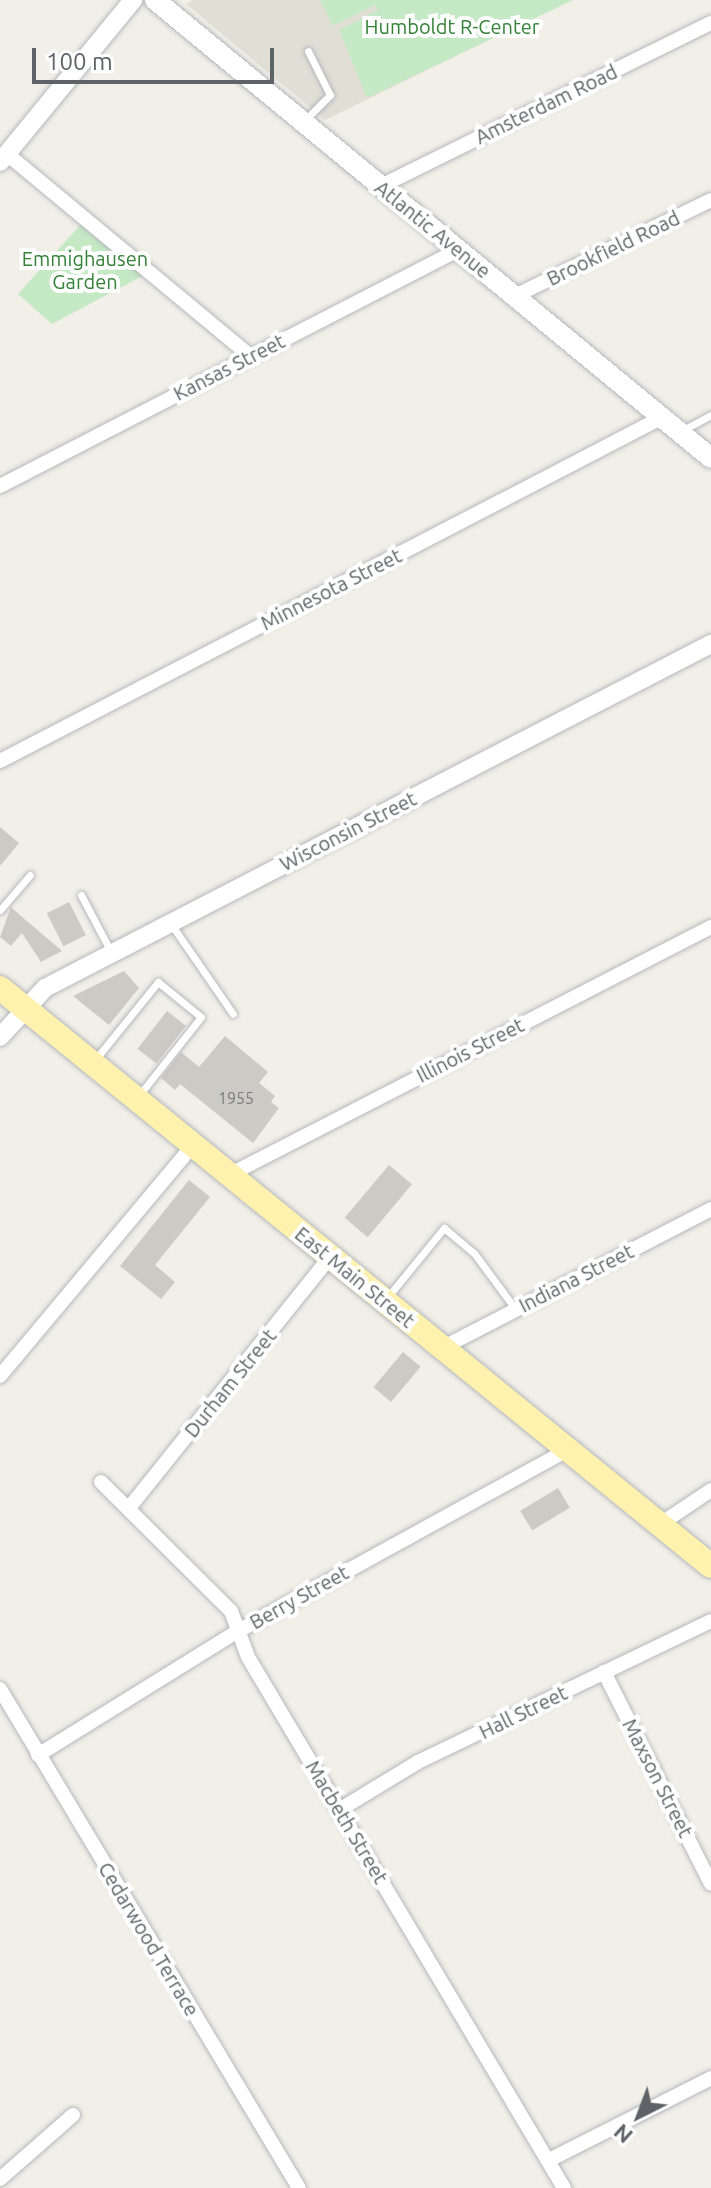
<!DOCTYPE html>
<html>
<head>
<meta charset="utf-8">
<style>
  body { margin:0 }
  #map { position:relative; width:711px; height:2188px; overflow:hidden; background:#f1efe8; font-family:Ubuntu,sans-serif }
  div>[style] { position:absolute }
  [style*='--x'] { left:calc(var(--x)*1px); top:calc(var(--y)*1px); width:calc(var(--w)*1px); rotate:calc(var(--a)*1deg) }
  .education>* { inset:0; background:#e1ded6 }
  .green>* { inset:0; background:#c5e8c5 }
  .building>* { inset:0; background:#cccac5; transform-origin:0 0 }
  .roads { filter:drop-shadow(0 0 2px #b5b8bc) drop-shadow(0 0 2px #b5b8bc) }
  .service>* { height:7px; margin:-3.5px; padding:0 3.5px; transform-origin:3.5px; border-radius:3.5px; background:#fff }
  .minor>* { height:14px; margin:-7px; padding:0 7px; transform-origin:7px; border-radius:7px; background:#fff }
  .tertiary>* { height:18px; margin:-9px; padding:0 9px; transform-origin:9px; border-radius:9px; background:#fff }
  .secondary>* { height:20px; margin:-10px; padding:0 10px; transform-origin:10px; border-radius:10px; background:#fff }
  .primary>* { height:24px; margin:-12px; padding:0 12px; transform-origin:12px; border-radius:12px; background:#fff2af }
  span { translate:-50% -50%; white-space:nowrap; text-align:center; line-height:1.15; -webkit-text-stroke:8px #fff; paint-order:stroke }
  .number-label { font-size:16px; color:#7a7d7f }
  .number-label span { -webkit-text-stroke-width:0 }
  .park-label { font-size:20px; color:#348238 }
  .street-label { font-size:20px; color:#5f6368 }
  .north { position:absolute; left:599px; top:2076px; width:80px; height:80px; -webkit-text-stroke:6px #fff; paint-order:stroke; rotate:222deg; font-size:22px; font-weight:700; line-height:32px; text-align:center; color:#5f6368 }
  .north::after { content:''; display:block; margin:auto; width:28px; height:36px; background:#5f6368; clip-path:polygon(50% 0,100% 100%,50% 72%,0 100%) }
  .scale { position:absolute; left:32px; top:48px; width:242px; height:36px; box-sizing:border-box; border:4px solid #5f6368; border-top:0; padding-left:10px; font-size:24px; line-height:28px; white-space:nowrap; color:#5f6368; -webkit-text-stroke:6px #fff; paint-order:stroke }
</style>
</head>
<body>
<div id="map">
  <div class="education">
    <i style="clip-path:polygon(193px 0,570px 0,325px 120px,186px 4px)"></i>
  </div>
  <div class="green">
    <i style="clip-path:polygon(320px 0,573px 0,367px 98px,339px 30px,378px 10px,375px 5px,333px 26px)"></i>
    <i style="clip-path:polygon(82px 223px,144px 275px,52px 324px,18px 294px)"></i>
  </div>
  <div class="building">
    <i style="clip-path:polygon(0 827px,19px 843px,0 866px)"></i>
    <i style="left:69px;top:902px;width:37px;height:25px;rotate:63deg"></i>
    <i style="clip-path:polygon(11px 907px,14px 910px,62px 951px,41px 962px,22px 933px,11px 946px,0 937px)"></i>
    <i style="clip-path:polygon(124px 971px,139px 988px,109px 1025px,73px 996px)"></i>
    <i style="left:167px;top:1011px;width:24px;height:48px;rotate:38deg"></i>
    <i style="clip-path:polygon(225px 1036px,268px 1072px,259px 1083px,275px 1096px,271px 1102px,279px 1108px,253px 1143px,180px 1084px,175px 1090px,161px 1078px,181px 1052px,199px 1067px)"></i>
    <i style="left:389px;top:1165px;width:30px;height:69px;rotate:40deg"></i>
    <i style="clip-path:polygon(189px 1180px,210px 1197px,155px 1265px,175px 1282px,161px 1299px,120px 1266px)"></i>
    <i style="left:403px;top:1352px;width:23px;height:46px;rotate:40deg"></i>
    <i style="left:558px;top:1488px;width:23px;height:44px;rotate:59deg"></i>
  </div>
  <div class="roads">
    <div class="service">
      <i style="--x:304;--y:121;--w:37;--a:-45"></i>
      <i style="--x:330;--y:95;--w:49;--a:-116.6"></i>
      <i style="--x:681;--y:431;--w:34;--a:-28"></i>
      <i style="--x:81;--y:895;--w:64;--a:62.2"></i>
      <i style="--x:0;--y:910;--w:46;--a:-49.4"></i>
      <i style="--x:171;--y:924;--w:109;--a:55.4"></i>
      <i style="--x:94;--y:1061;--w:102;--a:-51"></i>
      <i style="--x:158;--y:982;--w:55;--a:39.1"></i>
      <i style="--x:201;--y:1017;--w:98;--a:128.4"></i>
      <i style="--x:386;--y:1299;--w:92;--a:-50.8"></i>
      <i style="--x:444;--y:1228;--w:39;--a:40"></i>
      <i style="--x:474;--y:1253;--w:71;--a:53.6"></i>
    </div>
    <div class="minor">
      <i style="--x:7;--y:154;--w:316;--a:39.7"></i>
      <i style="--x:381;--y:186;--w:368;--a:-26.3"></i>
      <i style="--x:515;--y:296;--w:218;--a:-26.1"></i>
      <i style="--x:0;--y:486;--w:515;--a:-27.26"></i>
      <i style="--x:0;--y:761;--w:745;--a:-27.43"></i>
      <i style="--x:229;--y:1175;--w:542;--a:-27.23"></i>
      <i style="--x:442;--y:1348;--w:303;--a:-27.3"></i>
      <i style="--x:0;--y:1376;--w:301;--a:-50.1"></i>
      <i style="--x:101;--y:1482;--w:183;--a:44.8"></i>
      <i style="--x:231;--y:1611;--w:49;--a:69.7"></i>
      <i style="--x:248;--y:1657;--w:618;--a:59.24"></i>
      <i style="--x:129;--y:1508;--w:322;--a:-51.3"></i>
      <i style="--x:659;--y:1525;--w:63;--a:-33.9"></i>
      <i style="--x:604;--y:1672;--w:237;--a:63.2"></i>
      <i style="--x:0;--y:1689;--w:582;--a:59.07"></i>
      <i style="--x:38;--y:1755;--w:235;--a:-31.8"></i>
      <i style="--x:238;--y:1631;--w:376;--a:-28.8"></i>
      <i style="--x:339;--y:1810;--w:92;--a:-31.3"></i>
      <i style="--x:418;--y:1762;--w:325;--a:-25.7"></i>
      <i style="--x:549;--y:2160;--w:182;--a:-26.8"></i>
      <i style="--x:0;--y:2179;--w:97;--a:-41.2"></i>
    </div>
    <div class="tertiary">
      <i style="--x:0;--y:162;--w:210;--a:-50.6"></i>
      <i style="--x:0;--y:1037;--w:67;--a:-47.4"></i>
      <i style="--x:45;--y:988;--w:750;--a:-27.32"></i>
    </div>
    <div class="secondary">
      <i style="--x:155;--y:0;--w:720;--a:39.48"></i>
    </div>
    <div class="primary">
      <i style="--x:0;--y:988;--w:916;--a:39.11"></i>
    </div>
  </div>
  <div class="number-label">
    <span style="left:236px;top:1098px">1955</span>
  </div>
  <div class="park-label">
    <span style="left:452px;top:26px">Humboldt R-Center</span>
    <span style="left:85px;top:270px">Emmighausen<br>Garden</span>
  </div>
  <div class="street-label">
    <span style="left:546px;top:104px;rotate:-26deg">Amsterdam Road</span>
    <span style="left:433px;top:229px;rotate:39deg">Atlantic Avenue</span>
    <span style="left:613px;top:248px;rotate:-26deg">Brookfield Road</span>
    <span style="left:229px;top:367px;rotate:-27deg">Kansas Street</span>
    <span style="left:331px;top:589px;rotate:-27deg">Minnesota Street</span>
    <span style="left:348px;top:831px;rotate:-27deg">Wisconsin Street</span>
    <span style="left:470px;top:1050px;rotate:-27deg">Illinois Street</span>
    <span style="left:355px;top:1277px;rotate:39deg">East Main Street</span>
    <span style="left:576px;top:1278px;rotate:-27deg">Indiana Street</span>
    <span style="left:230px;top:1383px;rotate:-51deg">Durham Street</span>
    <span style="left:299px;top:1597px;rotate:-29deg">Berry Street</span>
    <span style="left:523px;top:1712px;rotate:-26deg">Hall Street</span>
    <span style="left:658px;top:1778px;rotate:63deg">Maxson Street</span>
    <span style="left:347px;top:1822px;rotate:59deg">Macbeth Street</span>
    <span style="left:149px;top:1939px;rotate:59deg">Cedarwood Terrace</span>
  </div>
  <div class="north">N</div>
  <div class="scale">100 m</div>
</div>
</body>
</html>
